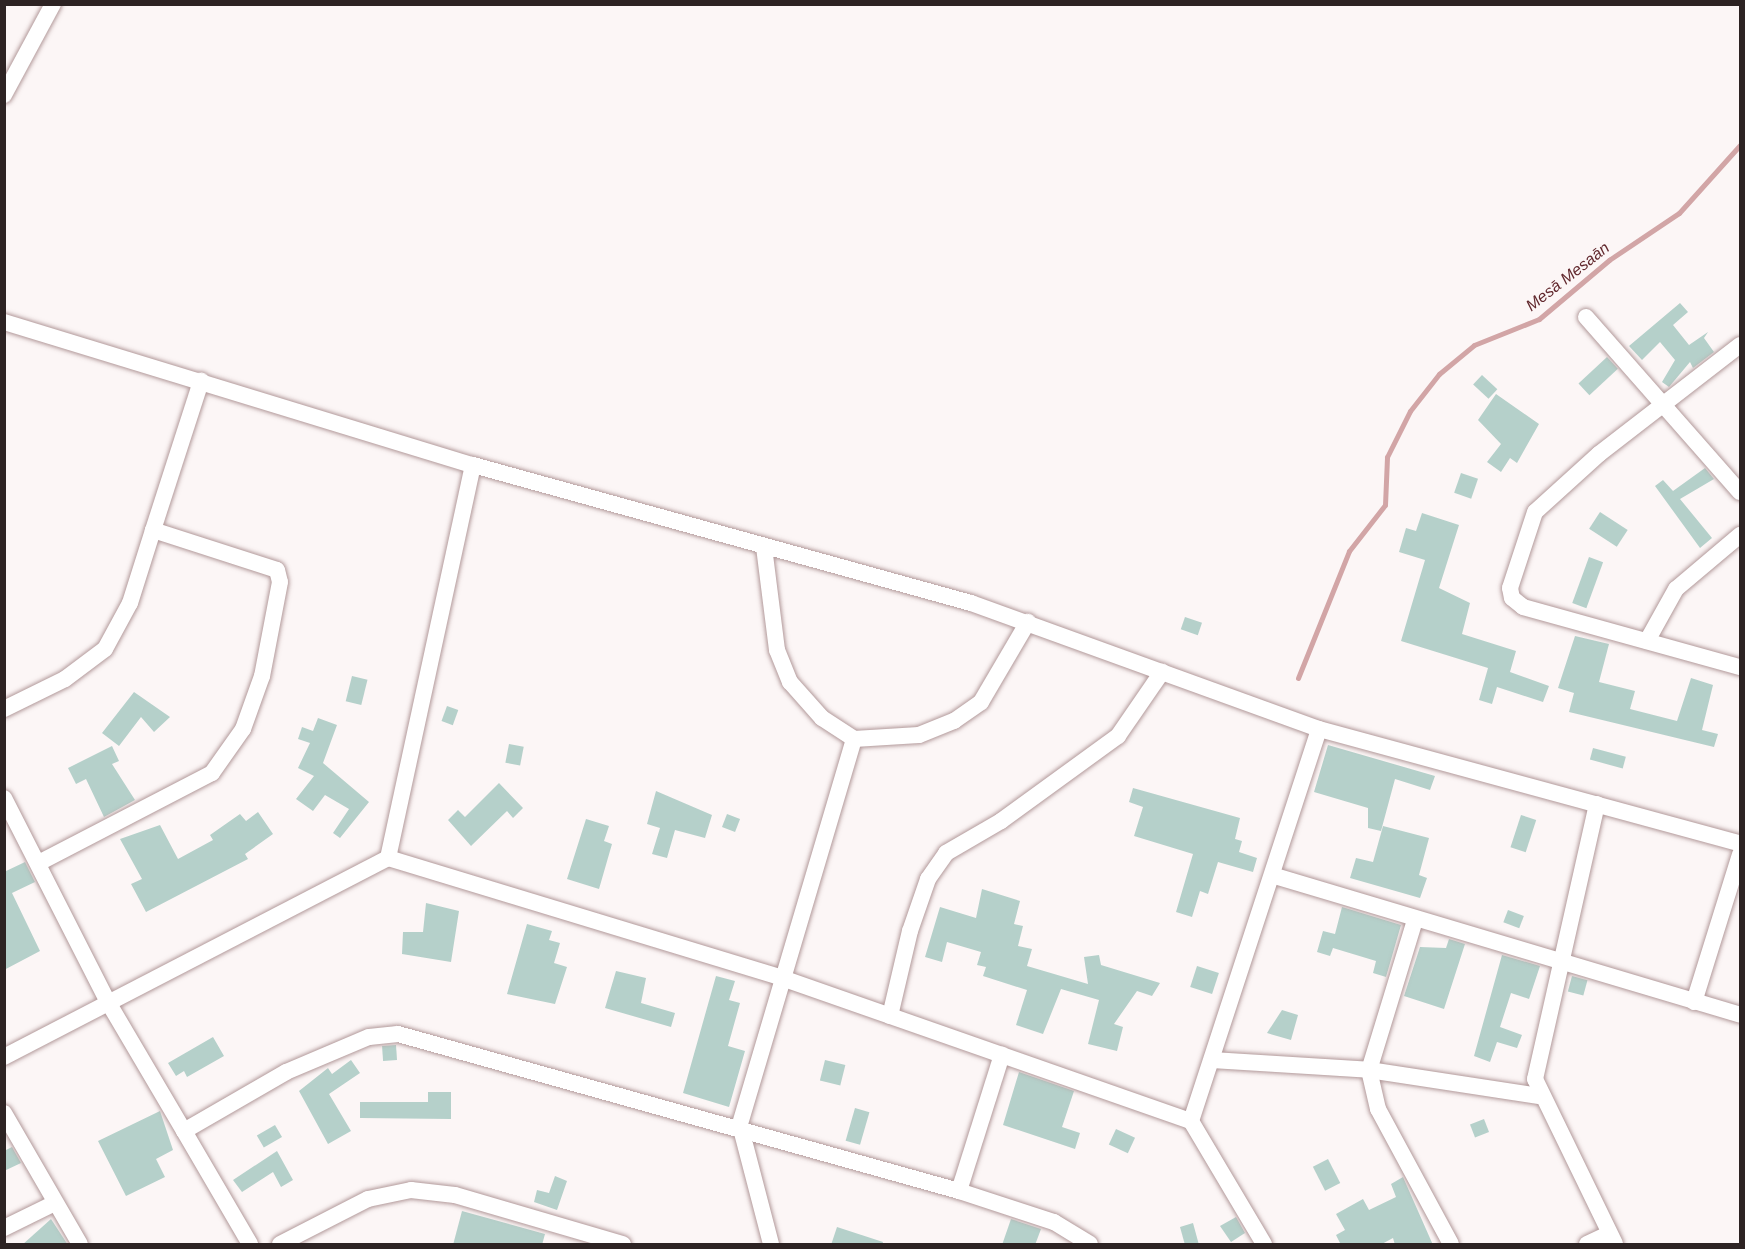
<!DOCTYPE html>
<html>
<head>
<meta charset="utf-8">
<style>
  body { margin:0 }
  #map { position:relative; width:1745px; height:1249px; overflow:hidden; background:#fcf6f6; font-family:Helvetica,sans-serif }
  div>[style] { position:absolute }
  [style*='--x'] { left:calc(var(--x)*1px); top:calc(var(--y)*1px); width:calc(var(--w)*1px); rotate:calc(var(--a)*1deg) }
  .stream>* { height:5px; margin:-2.5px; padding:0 2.5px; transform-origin:2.5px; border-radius:2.5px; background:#d2a5a6 }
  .building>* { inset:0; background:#b5d0ca; transform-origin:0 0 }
  .roads { filter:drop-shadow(0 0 2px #b2999a) drop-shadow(0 0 2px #b2999a) }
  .street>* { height:16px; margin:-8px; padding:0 8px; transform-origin:8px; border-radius:8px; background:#fff }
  span { translate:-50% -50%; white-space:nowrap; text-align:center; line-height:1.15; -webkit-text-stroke:4.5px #fcf6f6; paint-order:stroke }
  .water-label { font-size:16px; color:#62292e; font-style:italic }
  .frame { position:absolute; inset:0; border:6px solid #2d2323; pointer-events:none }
</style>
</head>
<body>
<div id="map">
  <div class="stream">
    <i style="--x:1298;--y:678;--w:137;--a:-68.1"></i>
    <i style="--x:1349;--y:551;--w:58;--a:-52"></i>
    <i style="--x:1385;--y:505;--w:48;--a:-87.6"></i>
    <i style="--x:1387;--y:457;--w:51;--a:-63.4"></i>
    <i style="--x:1410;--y:411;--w:47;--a:-51.9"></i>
    <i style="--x:1439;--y:374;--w:45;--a:-39.6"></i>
    <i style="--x:1474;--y:345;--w:70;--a:-21.8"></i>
    <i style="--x:1539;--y:319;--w:92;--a:-40.1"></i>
    <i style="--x:1609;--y:260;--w:84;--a:-33.9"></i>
    <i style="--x:1679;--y:213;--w:91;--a:-48.1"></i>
  </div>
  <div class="building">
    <i style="clip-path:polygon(1680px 303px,1688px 312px,1673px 325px,1689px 345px,1708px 332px,1704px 338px,1714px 352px,1693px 368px,1690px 362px,1669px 387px,1662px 382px,1675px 360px,1660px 342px,1642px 360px,1629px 346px)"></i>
    <i style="left:1607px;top:357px;width:16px;height:39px;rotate:47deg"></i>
    <i style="left:1482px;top:375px;width:21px;height:13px;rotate:43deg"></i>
    <i style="clip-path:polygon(1496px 394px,1539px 424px,1517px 463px,1510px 458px,1501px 472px,1487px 462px,1501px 444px,1478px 420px)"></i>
    <i style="clip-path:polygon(1705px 468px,1714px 479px,1680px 499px,1712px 538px,1700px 548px,1655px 486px,1663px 480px,1673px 491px)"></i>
    <i style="left:1461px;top:473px;width:18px;height:21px;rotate:19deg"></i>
    <i style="left:1600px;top:512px;width:33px;height:20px;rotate:33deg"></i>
    <i style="clip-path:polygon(1422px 513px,1459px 525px,1439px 588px,1470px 603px,1462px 634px,1516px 651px,1510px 672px,1549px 686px,1543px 702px,1497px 687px,1492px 704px,1479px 700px,1488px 668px,1401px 641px,1425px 560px,1399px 552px,1406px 528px,1416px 531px)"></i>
    <i style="left:1589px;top:557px;width:15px;height:49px;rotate:20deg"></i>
    <i style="left:1185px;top:617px;width:18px;height:13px;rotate:19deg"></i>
    <i style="clip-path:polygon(1575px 636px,1609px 644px,1599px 682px,1635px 691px,1630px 709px,1677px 721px,1691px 678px,1713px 685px,1702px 730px,1718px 734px,1714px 747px,1569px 712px,1574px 693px,1558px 688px)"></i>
    <i style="left:352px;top:676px;width:16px;height:26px;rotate:14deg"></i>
    <i style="clip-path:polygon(134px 692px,170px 717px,154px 732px,141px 717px,119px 746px,102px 733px)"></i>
    <i style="left:447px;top:706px;width:12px;height:16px;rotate:20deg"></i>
    <i style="clip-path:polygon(318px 718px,337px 725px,323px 763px,369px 802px,340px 838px,333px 833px,349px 809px,325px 795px,313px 811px,296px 799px,314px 776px,298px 768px,310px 743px,298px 739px,302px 727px,313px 731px)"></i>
    <i style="left:509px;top:744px;width:15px;height:19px;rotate:11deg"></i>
    <i style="clip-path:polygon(1328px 745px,1435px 776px,1430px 790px,1395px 779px,1381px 831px,1368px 828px,1368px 808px,1314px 792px)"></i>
    <i style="clip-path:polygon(112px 746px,119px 761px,112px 764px,135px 800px,104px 817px,86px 779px,76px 784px,68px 768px)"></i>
    <i style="left:1593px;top:748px;width:34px;height:12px;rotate:15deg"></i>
    <i style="clip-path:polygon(499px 783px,523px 808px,513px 818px,507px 811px,471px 846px,448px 820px,458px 810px,465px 817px)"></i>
    <i style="clip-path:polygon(1133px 788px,1240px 818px,1235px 839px,1242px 841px,1239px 852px,1257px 858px,1253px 872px,1218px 862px,1208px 894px,1200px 891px,1192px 917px,1176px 912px,1193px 854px,1134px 836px,1143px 807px,1129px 802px)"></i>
    <i style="clip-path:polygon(656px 791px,712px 815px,705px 838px,675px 830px,667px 858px,652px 854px,660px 828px,647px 824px)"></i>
    <i style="clip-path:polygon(258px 812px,273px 834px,245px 854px,248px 859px,146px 912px,131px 884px,142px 879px,120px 839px,160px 825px,178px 859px,213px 840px,210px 835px,240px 814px,246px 821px)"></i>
    <i style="left:727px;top:814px;width:14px;height:14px;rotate:21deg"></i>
    <i style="left:1521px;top:815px;width:16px;height:34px;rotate:18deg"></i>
    <i style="clip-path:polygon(586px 819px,609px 826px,604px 841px,612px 844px,599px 889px,567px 879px)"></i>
    <i style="clip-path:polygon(1383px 826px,1429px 838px,1419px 875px,1427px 878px,1420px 898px,1350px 878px,1356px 858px,1373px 862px)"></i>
    <i style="clip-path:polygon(25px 862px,35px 882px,12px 893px,40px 951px,4px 970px,4px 872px)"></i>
    <i style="clip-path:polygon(982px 889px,1020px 901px,1014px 924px,1023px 926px,1018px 946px,1032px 949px,1027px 966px,1088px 984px,1084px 957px,1099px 955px,1101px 965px,1160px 983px,1152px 996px,1137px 991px,1114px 1024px,1123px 1027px,1117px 1051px,1088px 1044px,1099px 1000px,1061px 989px,1043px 1034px,1016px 1025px,1027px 990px,983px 976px,986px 967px,977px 965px,981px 952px,947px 942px,942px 962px,925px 957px,940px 907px,976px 918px)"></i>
    <i style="clip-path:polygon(426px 903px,459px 911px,451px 962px,402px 954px,403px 932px,423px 932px)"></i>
    <i style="clip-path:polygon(1342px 907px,1401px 925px,1386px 977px,1373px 973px,1376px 961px,1333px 948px,1330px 956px,1317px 952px,1323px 931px,1335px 934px)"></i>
    <i style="left:1508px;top:910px;width:17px;height:13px;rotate:21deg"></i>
    <i style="clip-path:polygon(527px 924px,552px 931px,549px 940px,560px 943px,554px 963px,567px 967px,555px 1004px,507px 994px)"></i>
    <i style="clip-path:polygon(1449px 939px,1465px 944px,1444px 1009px,1404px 996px,1420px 947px,1446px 948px)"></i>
    <i style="clip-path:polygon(1502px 955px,1540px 966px,1529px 999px,1511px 993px,1500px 1027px,1522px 1035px,1517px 1048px,1497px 1042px,1490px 1062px,1474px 1056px)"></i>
    <i style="left:1197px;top:966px;width:23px;height:22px;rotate:18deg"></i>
    <i style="clip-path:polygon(616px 971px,646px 978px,641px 1003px,675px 1013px,671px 1027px,605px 1008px)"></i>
    <i style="clip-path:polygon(716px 976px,735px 981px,729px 1000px,740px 1003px,728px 1046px,745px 1051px,729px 1107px,683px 1093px)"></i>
    <i style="left:1572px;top:976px;width:16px;height:16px;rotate:15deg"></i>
    <i style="clip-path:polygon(1282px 1010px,1298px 1015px,1291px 1040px,1267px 1033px)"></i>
    <i style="clip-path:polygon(213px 1037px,224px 1056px,187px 1077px,184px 1071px,176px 1076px,168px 1063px)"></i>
    <i style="left:396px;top:1045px;width:15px;height:14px;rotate:86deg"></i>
    <i style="clip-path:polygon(351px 1060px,360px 1073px,329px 1094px,351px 1131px,328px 1144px,299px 1091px,328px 1068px,332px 1074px)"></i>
    <i style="left:825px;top:1060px;width:21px;height:21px;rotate:14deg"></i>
    <i style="clip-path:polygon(1019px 1072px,1074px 1091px,1062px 1127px,1080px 1133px,1075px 1149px,1003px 1125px)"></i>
    <i style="clip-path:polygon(428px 1092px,451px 1092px,451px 1119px,360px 1118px,360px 1102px,428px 1102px)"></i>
    <i style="left:855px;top:1108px;width:15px;height:34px;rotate:16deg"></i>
    <i style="clip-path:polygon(160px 1111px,173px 1150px,156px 1159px,165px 1177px,126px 1196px,98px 1141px)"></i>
    <i style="left:1484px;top:1119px;width:14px;height:15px;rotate:69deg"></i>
    <i style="left:275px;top:1125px;width:14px;height:21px;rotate:60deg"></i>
    <i style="left:1116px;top:1129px;width:21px;height:17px;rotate:25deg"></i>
    <i style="clip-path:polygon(12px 1147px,21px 1163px,4px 1171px,4px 1151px)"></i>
    <i style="clip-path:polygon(277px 1151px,293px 1180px,281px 1187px,273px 1172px,242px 1192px,233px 1180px)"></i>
    <i style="left:1328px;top:1159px;width:27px;height:17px;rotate:63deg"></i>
    <i style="clip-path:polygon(555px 1176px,567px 1181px,557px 1210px,534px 1202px,537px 1190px,549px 1193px)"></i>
    <i style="clip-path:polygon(1403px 1177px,1433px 1245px,1395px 1245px,1393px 1238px,1380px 1245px,1341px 1245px,1336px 1235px,1345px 1230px,1336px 1214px,1363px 1199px,1369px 1210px,1396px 1197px,1391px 1184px)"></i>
    <i style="clip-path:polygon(462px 1211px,545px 1234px,542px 1245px,453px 1245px)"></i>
    <i style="clip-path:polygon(1236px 1217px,1245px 1233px,1231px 1242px,1220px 1226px)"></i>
    <i style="clip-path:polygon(51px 1219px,68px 1245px,22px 1245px)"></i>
    <i style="clip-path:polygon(1011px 1219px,1041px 1229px,1035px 1245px,1002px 1245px)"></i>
    <i style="clip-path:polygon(1193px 1223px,1199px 1245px,1185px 1245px,1180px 1227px)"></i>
    <i style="clip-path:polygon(837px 1227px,883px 1242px,882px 1245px,831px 1245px)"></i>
  </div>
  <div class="roads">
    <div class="street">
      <i style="--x:4;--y:95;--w:103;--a:-61.7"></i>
      <i style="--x:1586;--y:317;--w:233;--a:48.7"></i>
      <i style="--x:4;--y:322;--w:490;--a:17"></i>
      <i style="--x:473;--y:465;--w:517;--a:15.49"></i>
      <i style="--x:971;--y:603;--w:370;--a:19.9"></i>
      <i style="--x:1319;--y:729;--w:436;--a:15.2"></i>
      <i style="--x:1740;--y:345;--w:178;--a:142.3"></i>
      <i style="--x:1599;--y:454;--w:86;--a:137.8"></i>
      <i style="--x:1535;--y:512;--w:80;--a:108.2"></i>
      <i style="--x:1510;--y:588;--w:10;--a:79"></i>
      <i style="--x:1512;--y:598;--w:14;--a:39"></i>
      <i style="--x:1523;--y:607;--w:225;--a:15.5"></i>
      <i style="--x:153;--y:530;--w:157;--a:-72.1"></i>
      <i style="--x:764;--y:547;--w:104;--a:82.8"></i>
      <i style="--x:777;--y:650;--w:35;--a:68"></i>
      <i style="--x:790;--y:682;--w:48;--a:48.4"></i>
      <i style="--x:822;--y:718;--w:38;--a:33"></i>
      <i style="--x:854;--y:739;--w:402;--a:106.5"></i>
      <i style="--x:740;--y:1125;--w:123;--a:75.4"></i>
      <i style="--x:1647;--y:641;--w:60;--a:-60.9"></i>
      <i style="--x:1676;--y:589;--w:84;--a:-40.2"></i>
      <i style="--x:4;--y:709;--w:68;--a:-26.2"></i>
      <i style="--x:65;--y:679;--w:50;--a:-36.9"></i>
      <i style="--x:105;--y:649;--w:52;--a:-61.5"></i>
      <i style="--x:130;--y:603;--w:77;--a:-72.5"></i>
      <i style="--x:153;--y:530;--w:130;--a:17.9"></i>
      <i style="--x:277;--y:570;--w:12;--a:76"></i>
      <i style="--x:280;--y:582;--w:96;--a:100.8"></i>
      <i style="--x:262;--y:676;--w:56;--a:109.7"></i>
      <i style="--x:243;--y:729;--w:54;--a:125.2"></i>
      <i style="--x:212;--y:773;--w:194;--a:152.6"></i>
      <i style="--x:854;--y:739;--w:65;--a:-3.5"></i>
      <i style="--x:919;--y:735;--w:38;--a:-22"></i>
      <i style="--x:954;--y:721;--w:33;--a:-35"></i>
      <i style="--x:981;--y:702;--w:93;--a:-59.6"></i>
      <i style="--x:4;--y:798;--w:229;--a:63"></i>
      <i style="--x:108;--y:1002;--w:150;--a:59.5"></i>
      <i style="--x:184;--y:1131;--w:118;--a:-30"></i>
      <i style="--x:286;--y:1072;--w:90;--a:-22.9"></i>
      <i style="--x:369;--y:1037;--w:29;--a:-6"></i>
      <i style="--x:398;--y:1034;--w:583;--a:15.63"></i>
      <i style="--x:959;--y:1191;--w:100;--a:18.1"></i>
      <i style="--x:1054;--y:1222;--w:42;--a:31.4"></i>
      <i style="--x:1597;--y:804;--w:282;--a:102.7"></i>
      <i style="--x:1535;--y:1079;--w:183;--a:64.1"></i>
      <i style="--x:388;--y:858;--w:402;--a:-77.8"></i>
      <i style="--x:1275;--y:876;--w:485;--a:16.6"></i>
      <i style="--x:1415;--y:920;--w:157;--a:107"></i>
      <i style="--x:1369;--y:1070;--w:40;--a:77"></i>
      <i style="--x:1378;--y:1109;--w:153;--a:61.6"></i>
      <i style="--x:1694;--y:1002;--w:155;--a:-72.7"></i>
      <i style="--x:890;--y:1016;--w:87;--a:-76.8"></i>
      <i style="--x:910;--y:931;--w:55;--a:-70.9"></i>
      <i style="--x:928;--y:879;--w:32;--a:-55"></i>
      <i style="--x:946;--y:853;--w:64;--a:-30.2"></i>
      <i style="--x:1001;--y:821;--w:145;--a:-36"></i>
      <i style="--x:1118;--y:736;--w:78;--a:-55.5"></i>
      <i style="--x:4;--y:1057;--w:433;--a:-27.4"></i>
      <i style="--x:388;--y:858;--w:412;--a:16.9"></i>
      <i style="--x:782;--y:978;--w:433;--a:19.3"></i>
      <i style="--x:1212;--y:1060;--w:157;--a:3.6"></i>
      <i style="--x:1369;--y:1070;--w:172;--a:8.7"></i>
      <i style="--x:4;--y:1113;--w:151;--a:59.9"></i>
      <i style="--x:184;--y:1131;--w:131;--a:59.7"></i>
      <i style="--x:959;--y:1191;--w:143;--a:-72.5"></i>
      <i style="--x:4;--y:1228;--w:57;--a:-26.1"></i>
      <i style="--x:280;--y:1244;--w:99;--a:-27.1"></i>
      <i style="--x:368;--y:1199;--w:44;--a:-11.8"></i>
      <i style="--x:411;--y:1190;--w:44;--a:6.5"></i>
      <i style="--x:455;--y:1195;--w:175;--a:16.3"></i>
      <i style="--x:1264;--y:1244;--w:143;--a:-120.7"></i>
      <i style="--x:1191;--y:1121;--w:412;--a:-71.9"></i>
      <i style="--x:1587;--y:1244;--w:23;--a:-25"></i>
    </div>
  </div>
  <div class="water-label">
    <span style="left:1568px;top:277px;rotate:-38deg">Mesā Mesaān</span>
  </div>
  <div class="frame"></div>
</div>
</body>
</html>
